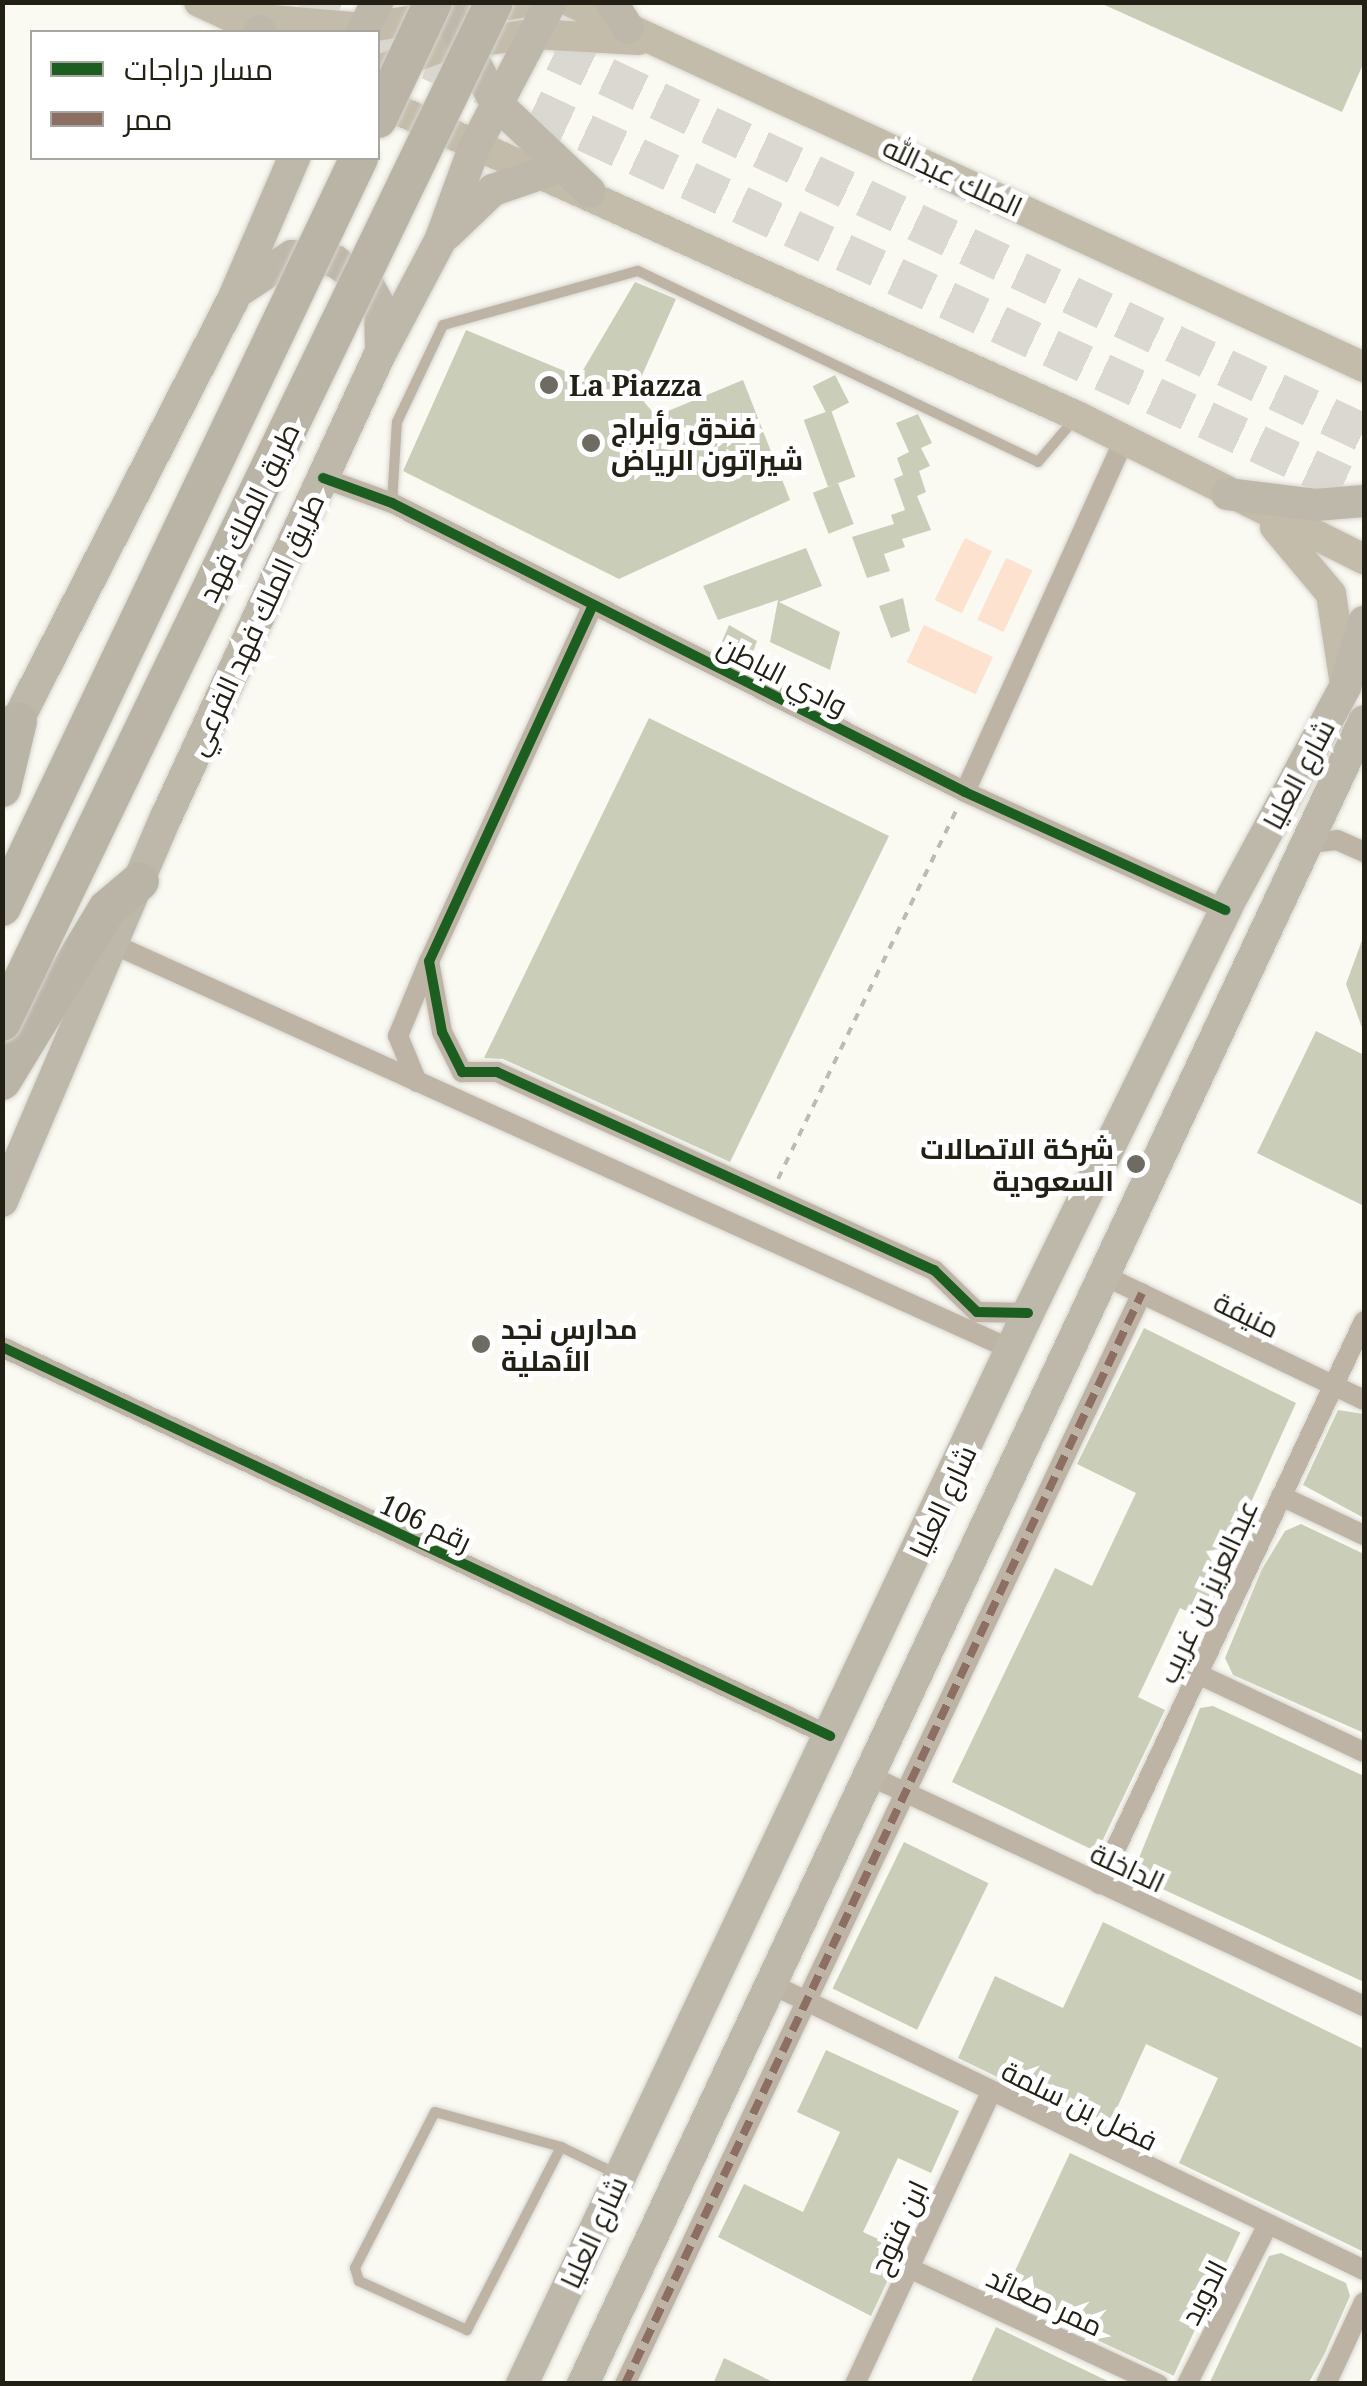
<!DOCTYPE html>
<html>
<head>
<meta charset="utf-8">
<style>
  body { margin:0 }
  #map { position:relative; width:1367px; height:2386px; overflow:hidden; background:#faf9f2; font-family:"Noto Serif",Cairo,serif }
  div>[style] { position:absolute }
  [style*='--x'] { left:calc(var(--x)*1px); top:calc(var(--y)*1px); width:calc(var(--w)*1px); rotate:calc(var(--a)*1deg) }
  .green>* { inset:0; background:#fce2cf; transform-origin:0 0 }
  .building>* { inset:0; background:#caceb9; transform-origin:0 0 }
  .highway-tunnel>* { height:38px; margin-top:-19px; transform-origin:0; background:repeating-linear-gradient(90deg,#dad8d1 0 38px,transparent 0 57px) }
  .path>* { height:4px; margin-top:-2px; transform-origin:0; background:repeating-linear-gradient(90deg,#bfb9af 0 8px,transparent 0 16px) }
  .roads { filter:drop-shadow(0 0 2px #d7d5cf) drop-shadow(0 0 2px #d7d5cf) }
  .lane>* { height:10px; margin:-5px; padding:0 5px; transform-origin:5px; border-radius:5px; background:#beb4a6 }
  .street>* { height:20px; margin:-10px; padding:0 10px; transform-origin:10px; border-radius:10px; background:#beb4a6 }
  .secondary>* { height:30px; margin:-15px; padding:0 15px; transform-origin:15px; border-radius:15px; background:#c4bcab }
  .primary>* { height:32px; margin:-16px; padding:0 16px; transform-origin:16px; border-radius:16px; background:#beb8ab }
  .highway>* { height:38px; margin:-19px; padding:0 19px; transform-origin:19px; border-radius:19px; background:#bab4a7 }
  .bridges { filter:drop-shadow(0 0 2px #d7d5cf) drop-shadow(0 0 2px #d7d5cf) }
  .highway-bridge>* { height:38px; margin:-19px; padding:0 19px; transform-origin:19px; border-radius:19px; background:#bab4a7 }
  .quiet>* { height:8px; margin-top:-4px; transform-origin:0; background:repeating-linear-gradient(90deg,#8d6e63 0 15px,transparent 0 23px) }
  .cycleway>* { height:10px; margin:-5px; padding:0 5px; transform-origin:5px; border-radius:5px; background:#1b5e20 }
  .dots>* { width:28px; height:28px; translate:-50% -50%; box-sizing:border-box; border:5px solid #fff; border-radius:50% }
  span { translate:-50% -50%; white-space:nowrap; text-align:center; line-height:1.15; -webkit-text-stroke:10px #fff; paint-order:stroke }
  .street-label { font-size:28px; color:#222014 }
  .poi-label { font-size:28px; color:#222014; font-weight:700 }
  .left { translate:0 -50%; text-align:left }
  .right { translate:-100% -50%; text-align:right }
  .frame { position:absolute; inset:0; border:5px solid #222014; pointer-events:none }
  .legend { position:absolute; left:30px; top:30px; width:350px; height:130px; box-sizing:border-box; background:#fff; border:2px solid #a7a6a1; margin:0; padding:12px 18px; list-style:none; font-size:30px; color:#222014 }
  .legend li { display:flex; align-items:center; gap:20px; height:50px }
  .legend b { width:50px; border:2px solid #a7a6a1 }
</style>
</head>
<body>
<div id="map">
  <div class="green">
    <i style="left:965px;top:538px;width:30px;height:69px;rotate:26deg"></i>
    <i style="left:1006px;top:558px;width:29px;height:68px;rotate:25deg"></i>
    <i style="left:924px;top:625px;width:76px;height:41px;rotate:25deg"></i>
  </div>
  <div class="building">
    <i style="clip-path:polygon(1098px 2px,1364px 2px,1364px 62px,1342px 112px)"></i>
    <i style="clip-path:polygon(635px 282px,676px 299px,635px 391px,656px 416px,743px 380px,790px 500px,619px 579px,403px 471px,466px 330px,579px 377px)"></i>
    <i style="left:835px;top:375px;width:31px;height:25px;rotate:63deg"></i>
    <i style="left:831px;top:410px;width:71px;height:29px;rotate:70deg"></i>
    <i style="clip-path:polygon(918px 414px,932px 443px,921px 448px,930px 466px,919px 471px,926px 492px,917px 496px,931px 530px,902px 539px,905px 547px,884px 554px,890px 571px,867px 578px,852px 537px,894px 524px,891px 515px,905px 510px,894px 479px,903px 475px,897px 458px,909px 452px,896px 423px)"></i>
    <i style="left:838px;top:483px;width:44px;height:27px;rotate:69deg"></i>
    <i style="clip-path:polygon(806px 548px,822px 586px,779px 602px,840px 632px,830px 670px,770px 642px,778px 600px,718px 620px,703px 586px)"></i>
    <i style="clip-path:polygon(903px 598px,910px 631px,891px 638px,879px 606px)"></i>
    <i style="clip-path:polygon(729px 625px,757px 641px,750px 660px,721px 644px)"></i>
    <i style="clip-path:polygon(649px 718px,889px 836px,730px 1162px,503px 1059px,484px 1058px)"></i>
    <i style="clip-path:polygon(1364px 935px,1364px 1033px,1346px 984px)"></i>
    <i style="clip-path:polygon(1316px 1031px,1364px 1055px,1364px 1206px,1257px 1153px)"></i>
    <i style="clip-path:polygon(1144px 1328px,1296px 1403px,1228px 1553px,1238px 1557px,1207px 1621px,1180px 1608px,1138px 1697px,1165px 1710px,1097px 1852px,952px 1782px,1055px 1568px,1092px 1586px,1136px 1493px,1077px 1464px)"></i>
    <i style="clip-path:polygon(1338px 1410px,1364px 1414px,1364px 1518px,1303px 1485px)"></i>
    <i style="clip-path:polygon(1301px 1524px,1364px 1554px,1364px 1733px,1233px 1675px,1225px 1658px,1262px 1569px,1285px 1531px)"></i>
    <i style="clip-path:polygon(1213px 1706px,1364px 1776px,1364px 1982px,1132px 1875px,1200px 1708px)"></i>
    <i style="left:904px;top:1842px;width:94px;height:163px;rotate:26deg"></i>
    <i style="clip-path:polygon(1103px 1922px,1364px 2049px,1364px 2252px,1179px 2163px,1218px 2078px,1146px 2044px,1107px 2130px,958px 2058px,995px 1976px,1063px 2008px)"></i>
    <i style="clip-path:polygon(826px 2050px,959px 2111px,931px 2173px,898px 2158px,863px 2232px,902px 2250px,871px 2316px,718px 2237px,744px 2184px,803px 2212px,840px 2132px,797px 2112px)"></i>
    <i style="left:1070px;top:2153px;width:188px;height:158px;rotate:25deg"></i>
    <i style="clip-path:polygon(1281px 2253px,1346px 2283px,1350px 2296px,1324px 2355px,1308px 2384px,1209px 2384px,1269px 2256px)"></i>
    <i style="clip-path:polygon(996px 2327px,1047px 2352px,1114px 2384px,970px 2384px)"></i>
    <i style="clip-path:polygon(724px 2358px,777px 2384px,713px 2384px)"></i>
  </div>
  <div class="highway-tunnel">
    <i style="--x:301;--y:2;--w:63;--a:24.5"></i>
    <i style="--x:503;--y:28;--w:951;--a:25.19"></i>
    <i style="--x:378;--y:37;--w:1086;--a:24.82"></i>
  </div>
  <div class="path">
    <i style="--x:778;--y:1179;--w:410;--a:-64.2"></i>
  </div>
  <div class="roads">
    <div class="lane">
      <i style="--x:392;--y:503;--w:81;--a:-86.5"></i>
      <i style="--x:397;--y:422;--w:107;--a:-64.6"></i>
      <i style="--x:443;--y:325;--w:202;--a:-15.5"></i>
      <i style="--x:638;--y:271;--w:443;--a:25.5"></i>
      <i style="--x:1038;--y:462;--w:54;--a:-49.5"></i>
      <i style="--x:561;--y:2147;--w:206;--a:117.2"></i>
      <i style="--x:467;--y:2330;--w:119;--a:-155.6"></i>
      <i style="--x:359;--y:2281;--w:14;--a:-107"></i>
      <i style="--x:355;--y:2268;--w:175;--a:-62.9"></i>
      <i style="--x:435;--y:2112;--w:131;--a:15.5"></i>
      <i style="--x:561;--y:2147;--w:62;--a:25.7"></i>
    </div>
    <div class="street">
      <i style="--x:323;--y:478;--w:73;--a:19.9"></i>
      <i style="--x:392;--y:503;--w:642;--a:26.76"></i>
      <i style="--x:965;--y:792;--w:286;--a:24.4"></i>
      <i style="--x:593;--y:605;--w:392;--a:114.7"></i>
      <i style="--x:429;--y:961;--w:72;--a:79.6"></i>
      <i style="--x:442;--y:1032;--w:45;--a:63.4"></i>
      <i style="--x:462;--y:1072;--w:35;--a:0"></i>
      <i style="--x:497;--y:1072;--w:480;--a:24.4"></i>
      <i style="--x:934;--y:1270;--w:60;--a:44.3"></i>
      <i style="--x:977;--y:1312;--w:51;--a:1.1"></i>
      <i style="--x:965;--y:792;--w:386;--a:-65.7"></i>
      <i style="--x:1310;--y:843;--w:27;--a:-6"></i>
      <i style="--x:1337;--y:840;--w:30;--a:24"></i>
      <i style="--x:115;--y:945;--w:985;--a:24.28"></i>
      <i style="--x:417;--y:1082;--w:50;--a:-112.4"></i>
      <i style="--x:398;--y:1036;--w:81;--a:-67.5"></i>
      <i style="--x:1105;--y:1276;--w:287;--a:25.6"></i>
      <i style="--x:2;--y:1347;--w:915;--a:25.16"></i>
      <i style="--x:1281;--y:1496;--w:92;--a:25.2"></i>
      <i style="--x:1198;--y:1674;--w:183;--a:25.2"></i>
      <i style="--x:870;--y:1776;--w:545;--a:24.97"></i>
      <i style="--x:1099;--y:1884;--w:622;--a:-64.79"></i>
      <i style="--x:773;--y:1985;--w:656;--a:25.74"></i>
      <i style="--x:909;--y:2268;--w:275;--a:25"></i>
      <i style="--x:625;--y:2384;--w:1207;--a:-64.64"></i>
      <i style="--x:855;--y:2384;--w:321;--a:-65"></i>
      <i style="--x:1187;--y:2384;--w:177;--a:-63.1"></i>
      <i style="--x:1326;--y:2384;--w:90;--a:-65.1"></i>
    </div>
    <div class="secondary">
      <i style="--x:199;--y:2;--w:62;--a:24.9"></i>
      <i style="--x:571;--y:2;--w:873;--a:24.72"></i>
      <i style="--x:238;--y:17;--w:126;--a:5"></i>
      <i style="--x:364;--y:28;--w:165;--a:-9.1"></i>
      <i style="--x:378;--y:70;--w:71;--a:-19.7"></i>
      <i style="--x:445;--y:46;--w:89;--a:-7.8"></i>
      <i style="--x:533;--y:34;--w:106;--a:3.2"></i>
      <i style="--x:378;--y:101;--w:767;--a:24.26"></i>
      <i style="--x:1077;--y:416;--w:321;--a:26.5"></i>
      <i style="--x:1275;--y:527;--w:87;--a:50.1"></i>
      <i style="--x:1331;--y:594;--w:91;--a:81.2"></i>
    </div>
    <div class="primary">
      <i style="--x:442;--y:2;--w:115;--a:61.9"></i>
      <i style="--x:496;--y:103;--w:129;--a:43.4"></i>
      <i style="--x:611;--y:2;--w:31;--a:57"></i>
      <i style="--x:260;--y:31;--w:1;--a:45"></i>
      <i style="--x:362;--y:32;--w:34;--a:-63"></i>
      <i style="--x:447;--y:234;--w:64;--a:-43.7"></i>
      <i style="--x:493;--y:190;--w:56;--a:-18.8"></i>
      <i style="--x:242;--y:289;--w:60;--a:-33.4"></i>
      <i style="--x:292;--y:256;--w:43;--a:6.6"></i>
      <i style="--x:335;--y:261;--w:43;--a:37.4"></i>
      <i style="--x:369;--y:287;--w:23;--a:61"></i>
      <i style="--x:380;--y:307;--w:40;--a:88.6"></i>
      <i style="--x:1227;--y:494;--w:89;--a:7.1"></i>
      <i style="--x:1315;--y:505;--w:49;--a:-4.7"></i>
      <i style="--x:7;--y:741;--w:493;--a:-62.9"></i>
      <i style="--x:232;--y:302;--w:157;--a:-66.7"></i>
      <i style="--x:2;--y:1201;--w:420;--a:-66.9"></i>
      <i style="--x:167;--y:815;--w:506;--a:-65.21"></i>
      <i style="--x:379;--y:356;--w:130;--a:-62.1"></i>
      <i style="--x:440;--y:241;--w:99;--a:-69.9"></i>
      <i style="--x:474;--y:148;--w:165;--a:-62.2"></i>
      <i style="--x:522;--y:2384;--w:1185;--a:-64.71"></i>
      <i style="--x:1028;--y:1313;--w:449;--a:-63.9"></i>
      <i style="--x:1225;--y:910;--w:253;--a:-61.7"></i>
      <i style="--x:1345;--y:687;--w:68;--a:-73.7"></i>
      <i style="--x:583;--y:2384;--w:1837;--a:-64.84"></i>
    </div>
    <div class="highway">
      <i style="--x:2;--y:788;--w:69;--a:-76.6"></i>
      <i style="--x:2;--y:1081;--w:202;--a:-58.6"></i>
      <i style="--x:107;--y:909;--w:43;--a:-40.3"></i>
    </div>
  </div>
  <div class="bridges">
    <div class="highway-bridge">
      <i style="--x:378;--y:119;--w:129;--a:-64.8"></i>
      <i style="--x:2;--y:907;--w:830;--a:-64.52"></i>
      <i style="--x:2;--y:1022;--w:1132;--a:-64.25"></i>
    </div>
  </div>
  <div class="quiet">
    <i style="--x:625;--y:2384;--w:1207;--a:-64.64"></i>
  </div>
  <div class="cycleway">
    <i style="--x:323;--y:478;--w:73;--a:19.9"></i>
    <i style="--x:392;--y:503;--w:642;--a:26.76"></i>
    <i style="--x:965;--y:792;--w:286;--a:24.4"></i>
    <i style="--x:593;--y:605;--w:392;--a:114.7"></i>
    <i style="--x:429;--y:961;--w:72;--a:79.6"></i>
    <i style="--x:442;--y:1032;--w:45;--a:63.4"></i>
    <i style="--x:462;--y:1072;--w:35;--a:0"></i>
    <i style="--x:497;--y:1072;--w:480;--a:24.4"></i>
    <i style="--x:934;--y:1270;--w:60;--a:44.3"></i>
    <i style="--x:977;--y:1312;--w:51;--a:1.1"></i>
    <i style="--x:2;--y:1347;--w:915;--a:25.16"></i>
  </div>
  <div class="dots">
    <i style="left:549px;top:385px;background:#6e6c62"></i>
    <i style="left:591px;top:443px;background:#6e6c62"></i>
    <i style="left:1136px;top:1164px;background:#6e6c62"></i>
    <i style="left:481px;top:1344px;background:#6e6c62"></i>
  </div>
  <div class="street-label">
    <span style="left:953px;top:176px;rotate:25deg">الملك عبدالله</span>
    <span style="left:248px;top:512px;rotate:-64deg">طريق الملك فهد</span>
    <span style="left:255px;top:624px;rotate:-65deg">طريق الملك فهد الفرعي</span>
    <span style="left:783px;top:675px;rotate:27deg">وادي الباطن</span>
    <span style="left:1298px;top:774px;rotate:-62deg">شارع العليا</span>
    <span style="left:1247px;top:1314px;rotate:26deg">منيفة</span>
    <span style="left:942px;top:1501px;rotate:-65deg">شارع العليا</span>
    <span style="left:426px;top:1522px;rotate:25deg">رقم 106</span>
    <span style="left:1207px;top:1591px;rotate:-65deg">عبدالعزيز بن غريب</span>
    <span style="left:1128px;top:1867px;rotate:25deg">الداخلة</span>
    <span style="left:1080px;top:2105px;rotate:26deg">فضل بن سلمة</span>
    <span style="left:898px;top:2227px;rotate:-65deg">ابن فتوح</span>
    <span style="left:593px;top:2232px;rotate:-65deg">شارع العليا</span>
    <span style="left:1203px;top:2292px;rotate:-63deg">الدويد</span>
    <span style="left:1045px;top:2301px;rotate:25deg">ممر صعائد</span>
  </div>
  <div class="poi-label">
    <span class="left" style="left:569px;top:385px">La Piazza</span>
    <span class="left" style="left:611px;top:443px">فندق وأبراج<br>شيراتون الرياض</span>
    <span class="right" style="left:1114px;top:1164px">شركة الاتصالات<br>السعودية</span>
    <span class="left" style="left:501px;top:1344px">مدارس نجد<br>الأهلية</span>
  </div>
  <div class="frame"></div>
  <ul class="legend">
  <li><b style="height:12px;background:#1b5e20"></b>مسار دراجات</li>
  <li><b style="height:12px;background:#8d6e63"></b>ممر</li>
  </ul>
</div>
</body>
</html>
